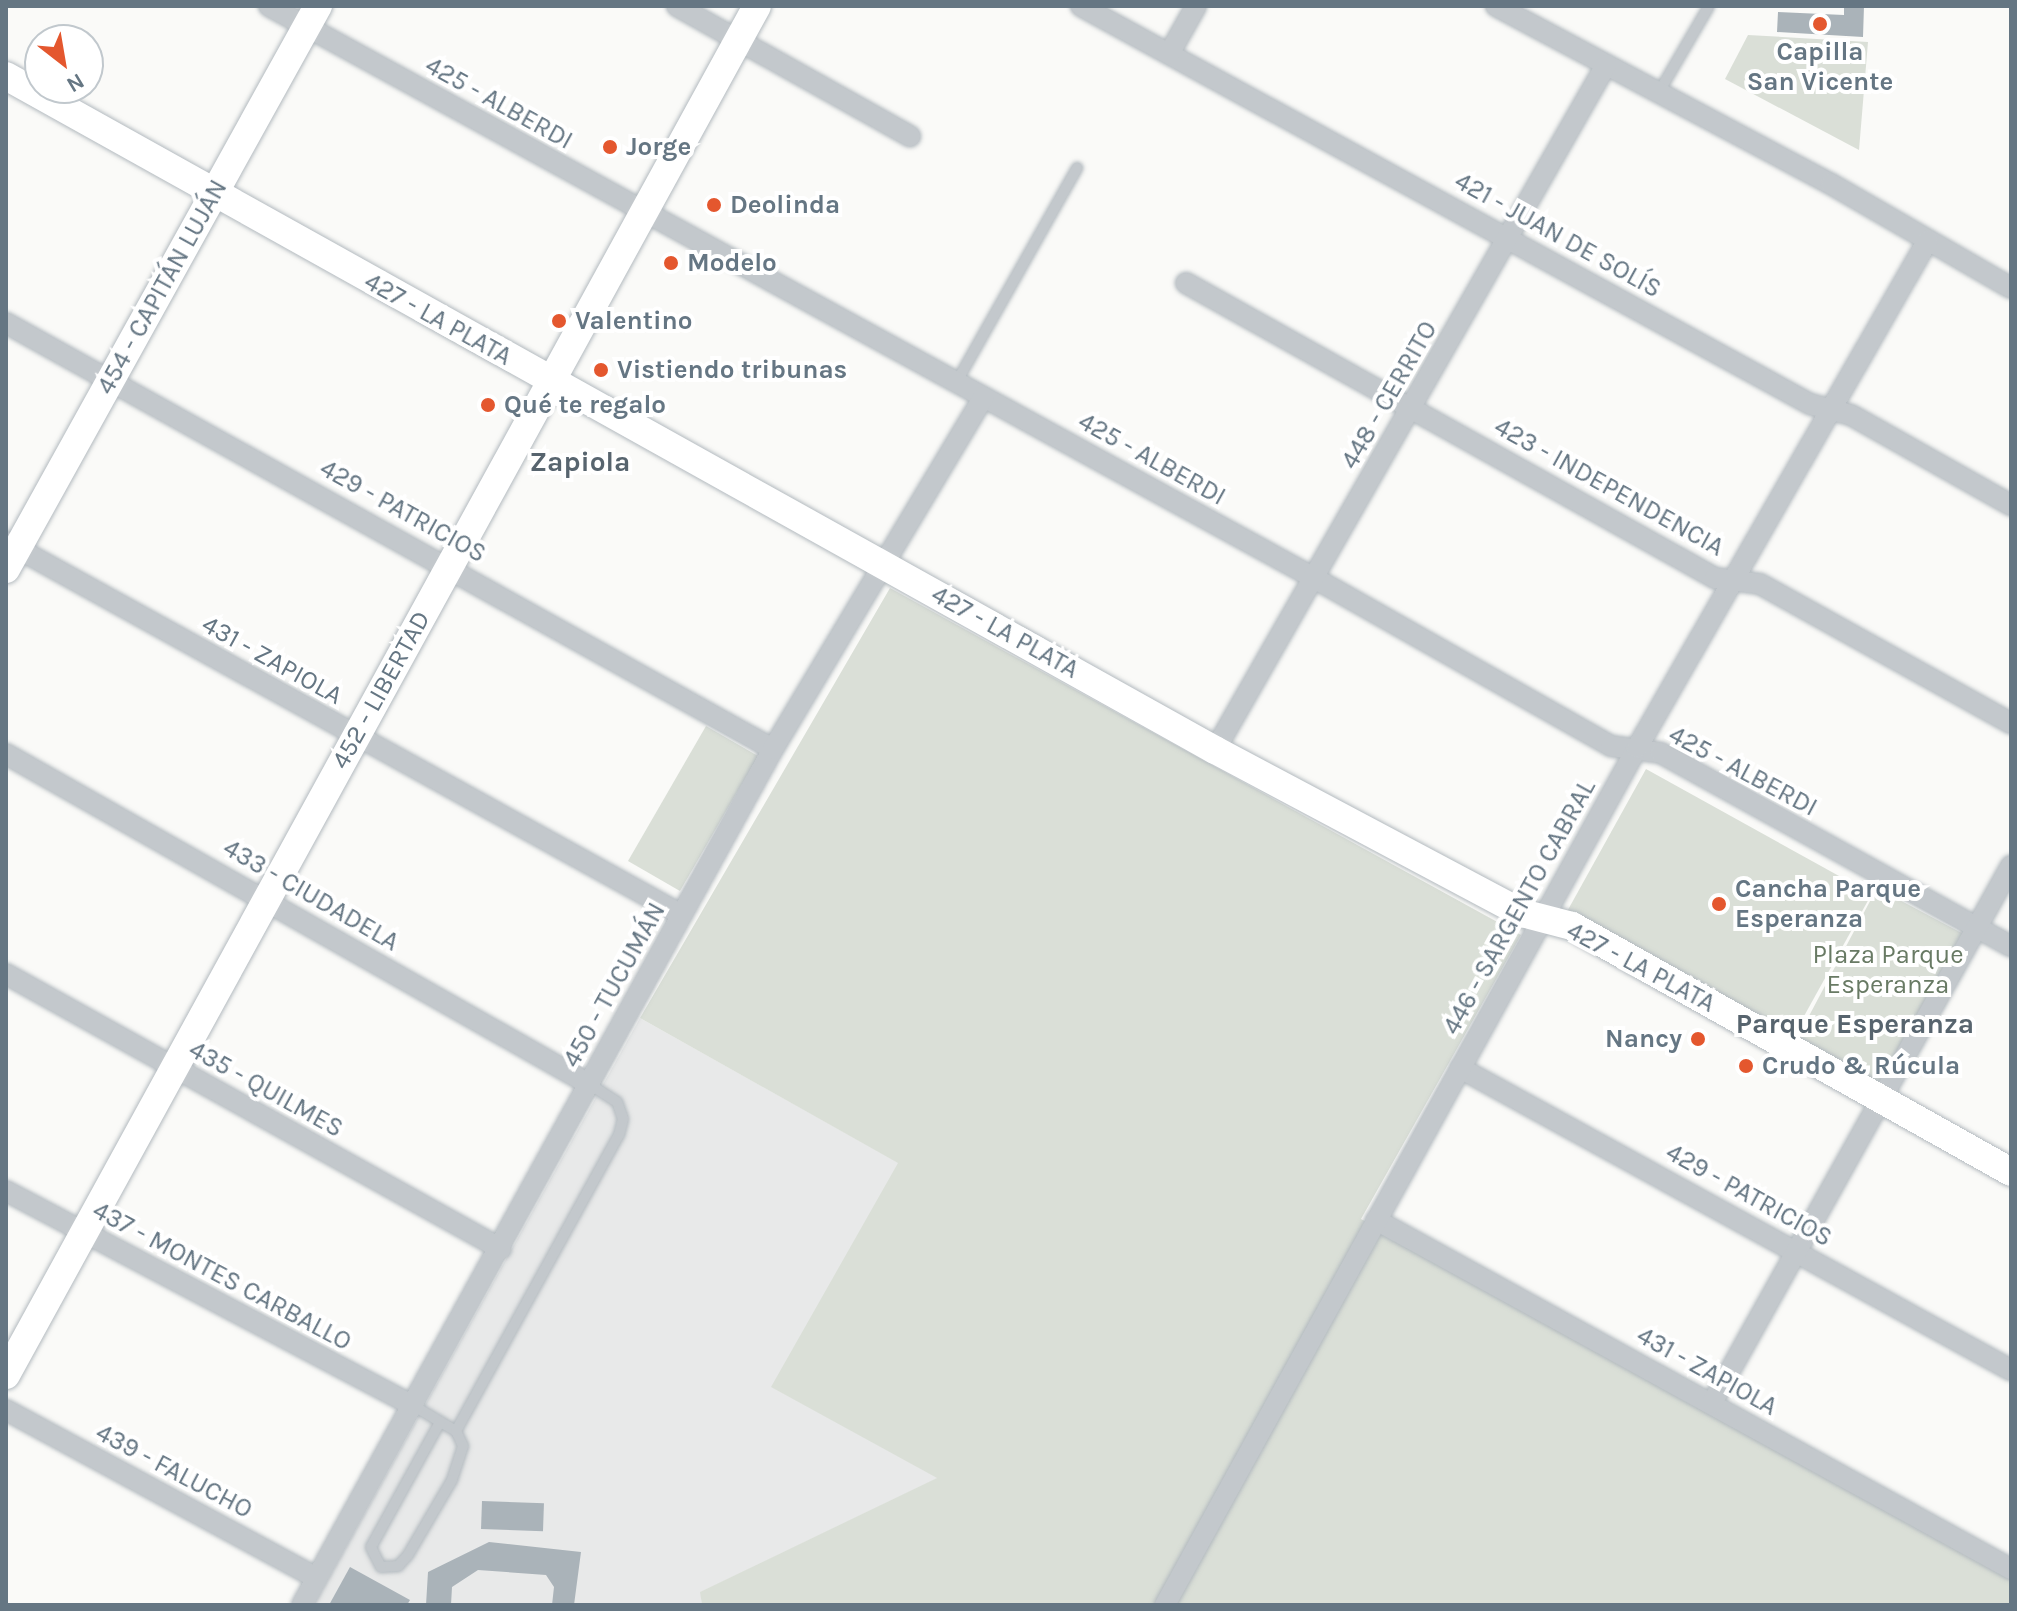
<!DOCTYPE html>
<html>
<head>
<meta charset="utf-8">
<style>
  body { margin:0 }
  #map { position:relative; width:2017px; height:1611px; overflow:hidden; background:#fafaf8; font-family:Karla,sans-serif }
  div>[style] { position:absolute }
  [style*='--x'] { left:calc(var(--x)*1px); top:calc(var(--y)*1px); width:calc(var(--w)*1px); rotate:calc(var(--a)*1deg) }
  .built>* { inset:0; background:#e8e9e9 }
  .green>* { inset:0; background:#dadfd7; transform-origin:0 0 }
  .building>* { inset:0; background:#aab3b9; transform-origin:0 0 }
  .roads { filter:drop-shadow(0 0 2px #b3babf) drop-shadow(0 0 2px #b3babf) }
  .lane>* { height:10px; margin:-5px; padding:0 5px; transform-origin:5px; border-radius:5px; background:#c3c8cc }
  .street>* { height:20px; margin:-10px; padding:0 10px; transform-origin:10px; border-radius:10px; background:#c3c8cc }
  .secondary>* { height:28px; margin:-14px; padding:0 14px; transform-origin:14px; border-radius:14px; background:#fff }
  .dots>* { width:22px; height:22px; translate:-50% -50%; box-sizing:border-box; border:4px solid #fff; border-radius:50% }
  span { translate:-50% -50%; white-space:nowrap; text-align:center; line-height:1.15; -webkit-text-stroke:8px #fff; paint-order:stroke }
  .poi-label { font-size:26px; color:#657683; font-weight:700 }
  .left { translate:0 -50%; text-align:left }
  .right { translate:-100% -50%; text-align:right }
  .street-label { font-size:26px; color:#657683 }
  .park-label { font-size:26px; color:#687a64 }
  .neighbourhood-label { font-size:28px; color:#57646e; font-weight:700 }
  .frame { position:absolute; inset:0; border:8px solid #657683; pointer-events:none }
  .north { position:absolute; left:24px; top:24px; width:80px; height:80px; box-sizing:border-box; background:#fff; border:2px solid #c1c8cd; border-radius:50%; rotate:149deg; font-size:22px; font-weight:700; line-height:32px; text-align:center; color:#657683 }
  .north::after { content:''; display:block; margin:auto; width:28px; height:36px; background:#e4572e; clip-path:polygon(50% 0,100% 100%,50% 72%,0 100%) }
</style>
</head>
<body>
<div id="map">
  <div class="built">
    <i style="clip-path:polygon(640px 1018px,899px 1163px,772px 1387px,938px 1478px,701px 1592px,702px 1605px,314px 1605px)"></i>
  </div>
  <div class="green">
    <i style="clip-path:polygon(1748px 35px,1868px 42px,1859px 150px,1725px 79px)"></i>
    <i style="clip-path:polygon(890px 588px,1521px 935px,1361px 1219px,2011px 1573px,2011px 1605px,702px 1605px,700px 1592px,937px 1478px,771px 1387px,898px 1163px,640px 1018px)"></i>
    <i style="left:706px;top:726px;width:60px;height:156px;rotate:30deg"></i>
    <i style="left:1646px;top:769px;width:258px;height:164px;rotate:29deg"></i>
    <i style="left:1877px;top:888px;width:98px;height:174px;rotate:28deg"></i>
  </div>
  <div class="building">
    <i style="clip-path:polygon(1844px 6px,1864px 6px,1863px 37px,1777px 32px,1778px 12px,1844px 15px)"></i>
    <i style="left:482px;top:1501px;width:62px;height:28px;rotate:2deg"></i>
    <i style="clip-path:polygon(489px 1542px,581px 1552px,574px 1605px,552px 1605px,554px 1587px,546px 1575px,478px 1570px,452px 1587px,451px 1605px,426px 1605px,428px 1572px)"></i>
    <i style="clip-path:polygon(350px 1567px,410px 1600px,407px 1605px,329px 1605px)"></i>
  </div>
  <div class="roads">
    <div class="lane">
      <i style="--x:1659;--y:92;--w:99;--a:-59.8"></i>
      <i style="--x:956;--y:383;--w:247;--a:-60.6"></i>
      <i style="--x:414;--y:1406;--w:49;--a:30.8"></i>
      <i style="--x:456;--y:1431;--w:17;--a:65"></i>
      <i style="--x:463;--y:1446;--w:36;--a:108"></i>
      <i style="--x:452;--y:1480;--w:87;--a:120.4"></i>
      <i style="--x:408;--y:1555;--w:15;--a:132"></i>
      <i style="--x:398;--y:1566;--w:17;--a:177"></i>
      <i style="--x:381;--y:1567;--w:22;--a:-117"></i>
      <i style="--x:371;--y:1547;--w:143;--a:-61.1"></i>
      <i style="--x:456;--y:1431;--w:338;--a:-61.2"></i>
      <i style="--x:619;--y:1135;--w:16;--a:-76"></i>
      <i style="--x:623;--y:1119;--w:18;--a:-109"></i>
      <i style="--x:617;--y:1102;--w:33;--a:-147"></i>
    </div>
    <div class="street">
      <i style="--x:269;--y:6;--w:1191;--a:28.69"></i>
      <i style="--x:1314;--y:578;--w:341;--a:29.5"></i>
      <i style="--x:1611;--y:746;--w:50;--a:8"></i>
      <i style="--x:1661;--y:753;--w:400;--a:28.9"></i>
      <i style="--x:677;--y:6;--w:267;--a:29.2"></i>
      <i style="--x:1081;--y:6;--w:831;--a:28.63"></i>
      <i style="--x:1810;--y:404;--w:42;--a:15"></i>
      <i style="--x:1851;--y:415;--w:184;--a:29.4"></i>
      <i style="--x:1496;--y:6;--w:379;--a:28"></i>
      <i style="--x:1831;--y:184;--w:208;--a:30"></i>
      <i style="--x:1169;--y:54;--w:55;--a:-60.6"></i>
      <i style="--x:1186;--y:283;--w:606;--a:29.15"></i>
      <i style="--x:1715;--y:578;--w:45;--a:7.6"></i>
      <i style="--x:1760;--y:584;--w:287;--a:29"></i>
      <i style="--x:6;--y:323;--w:877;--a:29.05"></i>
      <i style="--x:6;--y:542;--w:772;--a:28.89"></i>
      <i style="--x:1215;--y:750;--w:789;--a:-60.28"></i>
      <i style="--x:6;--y:754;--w:670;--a:29.51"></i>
      <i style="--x:6;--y:974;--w:566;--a:29.05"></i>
      <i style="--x:1460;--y:1068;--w:628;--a:28.73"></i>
      <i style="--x:6;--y:1191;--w:461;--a:27.8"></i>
      <i style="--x:1376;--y:1220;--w:725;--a:28.79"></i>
      <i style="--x:1712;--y:1403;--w:615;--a:-60.89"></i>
      <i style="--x:6;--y:1410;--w:353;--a:28.4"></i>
      <i style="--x:302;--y:1605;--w:977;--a:-61.18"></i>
      <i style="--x:773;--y:749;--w:410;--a:-59.1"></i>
      <i style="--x:1165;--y:1605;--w:978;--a:-61.16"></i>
      <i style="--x:1637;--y:748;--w:585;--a:-60.19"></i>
    </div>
    <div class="secondary">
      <i style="--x:6;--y:76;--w:1384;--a:29.14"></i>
      <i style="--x:1215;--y:750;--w:348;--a:28"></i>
      <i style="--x:1522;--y:913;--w:52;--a:14.6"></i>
      <i style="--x:1572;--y:926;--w:503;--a:29.26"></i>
      <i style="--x:6;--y:569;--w:644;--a:-61.01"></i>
      <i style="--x:6;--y:1375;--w:1561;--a:-61.25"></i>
    </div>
  </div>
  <div class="dots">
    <i style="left:1820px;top:24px;background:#e4572e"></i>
    <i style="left:610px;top:147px;background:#e4572e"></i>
    <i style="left:714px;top:205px;background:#e4572e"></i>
    <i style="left:671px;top:263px;background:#e4572e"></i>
    <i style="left:559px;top:321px;background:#e4572e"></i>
    <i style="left:601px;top:370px;background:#e4572e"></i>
    <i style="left:488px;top:405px;background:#e4572e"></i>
    <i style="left:1719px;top:904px;background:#e4572e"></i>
    <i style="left:1698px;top:1039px;background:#e4572e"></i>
    <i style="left:1746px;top:1066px;background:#e4572e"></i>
  </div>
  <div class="poi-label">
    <span style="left:1820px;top:67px">Capilla<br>San Vicente</span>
    <span class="left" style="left:626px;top:147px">Jorge</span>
    <span class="left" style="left:730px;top:205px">Deolinda</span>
    <span class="left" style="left:687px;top:263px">Modelo</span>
    <span class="left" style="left:575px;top:321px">Valentino</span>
    <span class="left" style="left:617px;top:370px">Vistiendo tribunas</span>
    <span class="left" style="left:504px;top:405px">Qué te regalo</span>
    <span class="left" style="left:1735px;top:904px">Cancha Parque<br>Esperanza</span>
    <span class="right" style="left:1682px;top:1039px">Nancy</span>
    <span class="left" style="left:1762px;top:1066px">Crudo &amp; Rúcula</span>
  </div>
  <div class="street-label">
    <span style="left:499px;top:103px;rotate:29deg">425 - ALBERDI</span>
    <span style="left:1558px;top:235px;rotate:29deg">421 - JUAN DE SOLÍS</span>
    <span style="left:162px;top:287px;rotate:-61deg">454 - CAPITÁN LUJÁN</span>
    <span style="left:438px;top:319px;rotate:29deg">427 - LA PLATA</span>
    <span style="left:1389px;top:395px;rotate:-60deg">448 - CERRITO</span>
    <span style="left:1152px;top:459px;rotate:29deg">425 - ALBERDI</span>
    <span style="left:1609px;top:487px;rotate:29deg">423 - INDEPENDENCIA</span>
    <span style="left:403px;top:511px;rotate:29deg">429 - PATRICIOS</span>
    <span style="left:1005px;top:632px;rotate:29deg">427 - LA PLATA</span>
    <span style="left:272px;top:660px;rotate:29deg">431 - ZAPIOLA</span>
    <span style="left:381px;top:690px;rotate:-61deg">452 - LIBERTAD</span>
    <span style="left:1743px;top:771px;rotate:28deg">425 - ALBERDI</span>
    <span style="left:311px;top:895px;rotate:30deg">433 - CIUDADELA</span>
    <span style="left:1519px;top:907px;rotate:-61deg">446 - SARGENTO CABRAL</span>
    <span style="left:1641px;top:967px;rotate:28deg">427 - LA PLATA</span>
    <span style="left:614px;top:985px;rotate:-61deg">450 - TUCUMÁN</span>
    <span style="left:266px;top:1089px;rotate:29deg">435 - QUILMES</span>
    <span style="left:1749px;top:1195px;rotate:29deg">429 - PATRICIOS</span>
    <span style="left:222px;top:1276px;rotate:28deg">437 - MONTES CARBALLO</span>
    <span style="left:1707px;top:1371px;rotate:29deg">431 - ZAPIOLA</span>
    <span style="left:174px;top:1471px;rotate:28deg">439 - FALUCHO</span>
  </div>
  <div class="park-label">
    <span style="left:1888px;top:970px">Plaza Parque<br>Esperanza</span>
  </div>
  <div class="neighbourhood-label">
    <span style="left:580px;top:462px">Zapiola</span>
    <span style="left:1855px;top:1024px">Parque Esperanza</span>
  </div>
  <div class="frame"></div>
  <div class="north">N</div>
</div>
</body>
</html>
